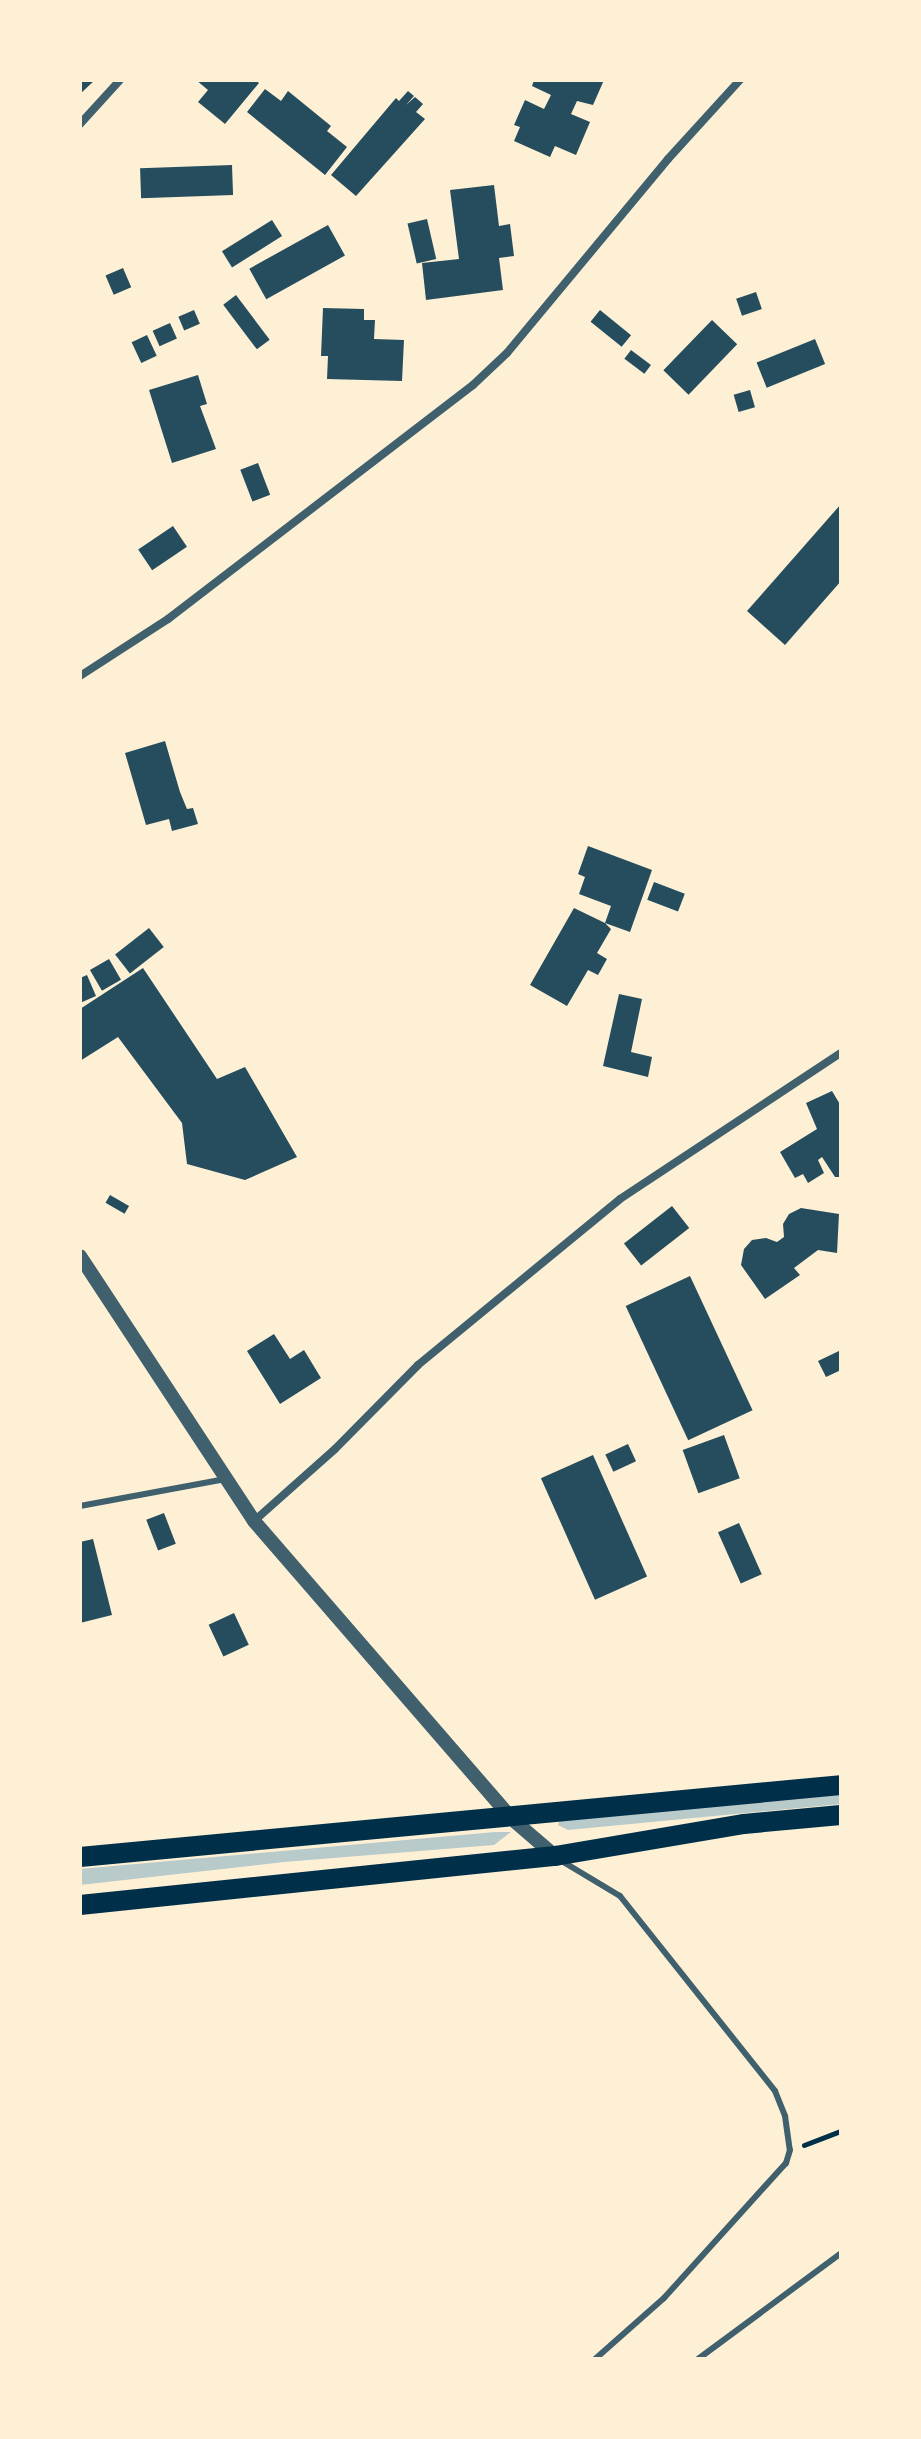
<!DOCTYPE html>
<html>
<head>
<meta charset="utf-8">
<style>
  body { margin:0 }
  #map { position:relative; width:921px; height:2439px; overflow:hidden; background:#fdf0d5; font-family:Manrope,sans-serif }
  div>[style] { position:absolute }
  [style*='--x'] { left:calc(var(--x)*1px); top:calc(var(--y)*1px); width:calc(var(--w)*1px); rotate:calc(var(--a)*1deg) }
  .green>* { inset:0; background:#b9caca }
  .building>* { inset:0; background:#264d5e; transform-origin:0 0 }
  .path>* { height:5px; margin:-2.5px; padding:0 2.5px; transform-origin:2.5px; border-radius:2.5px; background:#003049 }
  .service>* { height:6px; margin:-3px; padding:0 3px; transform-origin:3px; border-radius:3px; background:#3f606c }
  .minor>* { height:8px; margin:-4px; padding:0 4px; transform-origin:4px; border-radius:4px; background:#3f606c }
  .tertiary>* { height:14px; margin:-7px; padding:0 7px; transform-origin:7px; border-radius:7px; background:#3f606c }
  .trunk>* { height:20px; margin:-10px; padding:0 10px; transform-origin:10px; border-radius:10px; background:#003049 }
  span { translate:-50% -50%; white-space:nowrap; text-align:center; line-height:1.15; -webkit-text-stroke:8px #fdf0d5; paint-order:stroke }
  .frame { position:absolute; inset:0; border:82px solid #fdf0d5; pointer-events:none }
</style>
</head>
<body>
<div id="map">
  <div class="green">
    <i style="clip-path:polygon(841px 1792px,841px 1804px,568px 1830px,558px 1825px,559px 1821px)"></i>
    <i style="clip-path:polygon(495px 1832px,511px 1832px,494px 1845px,284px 1862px,80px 1885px,80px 1869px)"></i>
  </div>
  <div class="building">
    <i style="clip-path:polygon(80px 80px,95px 80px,80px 94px)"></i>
    <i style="clip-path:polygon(196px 80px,255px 80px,259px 83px,225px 124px,198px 102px,208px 90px)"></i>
    <i style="clip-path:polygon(534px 80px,604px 80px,593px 105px,577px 101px,571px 114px,590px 122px,576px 155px,555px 146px,550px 157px,514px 141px,520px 127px,514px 125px,525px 100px,544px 109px,551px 95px,532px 86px)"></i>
    <i style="clip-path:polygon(265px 89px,281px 101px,288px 91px,331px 126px,327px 131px,347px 147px,325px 175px,247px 112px)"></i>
    <i style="clip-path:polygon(408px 91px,414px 96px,406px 105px,415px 97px,423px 104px,416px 112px,425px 119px,356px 196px,331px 175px,396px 98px,399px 101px)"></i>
    <i style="left:232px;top:165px;width:30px;height:92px;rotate:88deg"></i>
    <i style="clip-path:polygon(494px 185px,499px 226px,510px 224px,514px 256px,499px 258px,503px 290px,426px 300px,422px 263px,459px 259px,450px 190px)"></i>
    <i style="left:427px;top:219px;width:41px;height:20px;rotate:77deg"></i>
    <i style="left:272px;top:220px;width:19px;height:59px;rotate:58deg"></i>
    <i style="left:328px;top:225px;width:35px;height:90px;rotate:61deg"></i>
    <i style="left:123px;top:268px;width:21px;height:19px;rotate:67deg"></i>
    <i style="left:756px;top:292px;width:18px;height:21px;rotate:71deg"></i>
    <i style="left:236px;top:295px;width:56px;height:16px;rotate:53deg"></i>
    <i style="clip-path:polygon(323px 308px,364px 309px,364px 320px,375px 320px,374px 339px,404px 340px,402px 381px,327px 379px,328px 356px,321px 356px)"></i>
    <i style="left:194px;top:310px;width:15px;height:17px;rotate:67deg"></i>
    <i style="left:600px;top:310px;width:40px;height:15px;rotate:39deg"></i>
    <i style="left:712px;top:320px;width:35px;height:70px;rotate:44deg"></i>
    <i style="left:170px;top:323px;width:17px;height:19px;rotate:66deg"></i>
    <i style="left:147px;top:335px;width:23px;height:17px;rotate:65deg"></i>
    <i style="left:815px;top:339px;width:27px;height:63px;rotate:68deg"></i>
    <i style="left:631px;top:350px;width:25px;height:11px;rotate:37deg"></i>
    <i style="clip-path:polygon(198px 375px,207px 404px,200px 406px,216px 449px,172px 463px,149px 390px)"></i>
    <i style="left:750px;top:390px;width:18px;height:17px;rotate:74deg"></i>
    <i style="left:258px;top:463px;width:34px;height:19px;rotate:69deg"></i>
    <i style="clip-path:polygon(841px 504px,841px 581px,785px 645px,747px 611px)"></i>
    <i style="left:173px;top:526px;width:25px;height:42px;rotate:56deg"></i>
    <i style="clip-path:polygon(165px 741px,180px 792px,187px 809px,193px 808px,198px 824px,172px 831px,169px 819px,146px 825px,125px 753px)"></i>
    <i style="clip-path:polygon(588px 846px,652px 870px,630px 932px,605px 923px,611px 929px,597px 953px,607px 959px,598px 975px,588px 970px,567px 1006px,530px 985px,574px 908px,605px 923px,611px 906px,579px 894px,585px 877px,578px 874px)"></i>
    <i style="left:654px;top:882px;width:33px;height:19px;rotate:21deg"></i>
    <i style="left:149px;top:928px;width:24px;height:43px;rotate:52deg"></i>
    <i style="left:109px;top:959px;width:24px;height:22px;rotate:60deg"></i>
    <i style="clip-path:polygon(143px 968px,217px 1079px,245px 1067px,297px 1157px,245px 1180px,187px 1164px,182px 1123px,118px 1037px,80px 1061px,80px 1009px)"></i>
    <i style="clip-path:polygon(87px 975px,96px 996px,80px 1003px,80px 978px)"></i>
    <i style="clip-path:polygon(619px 994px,642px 999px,631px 1052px,652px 1057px,648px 1077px,603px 1066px)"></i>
    <i style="clip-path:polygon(832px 1091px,841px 1106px,841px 1177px,835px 1177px,822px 1157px,818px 1160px,824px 1173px,808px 1183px,803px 1174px,795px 1178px,780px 1152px,817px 1129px,806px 1103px)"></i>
    <i style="left:110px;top:1195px;width:22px;height:9px;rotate:30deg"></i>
    <i style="left:672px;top:1206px;width:28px;height:61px;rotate:52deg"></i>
    <i style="clip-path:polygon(801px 1208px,839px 1214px,837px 1253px,818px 1250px,794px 1268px,800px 1275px,765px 1299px,741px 1265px,744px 1249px,752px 1240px,766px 1238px,777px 1242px,784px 1237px,783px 1224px,789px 1214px)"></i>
    <i style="left:690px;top:1276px;width:148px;height:71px;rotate:65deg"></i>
    <i style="clip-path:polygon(274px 1334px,290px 1359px,304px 1350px,321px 1378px,280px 1404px,247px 1351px)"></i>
    <i style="clip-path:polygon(839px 1351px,841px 1370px,826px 1377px,818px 1361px)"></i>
    <i style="left:724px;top:1435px;width:46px;height:44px;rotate:70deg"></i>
    <i style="left:628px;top:1444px;width:19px;height:25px;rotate:65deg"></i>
    <i style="left:593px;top:1455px;width:133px;height:57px;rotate:66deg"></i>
    <i style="left:164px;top:1513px;width:33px;height:19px;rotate:69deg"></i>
    <i style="left:739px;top:1523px;width:56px;height:23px;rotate:66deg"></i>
    <i style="clip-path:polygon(93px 1539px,112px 1615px,80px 1623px,80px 1542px)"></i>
    <i style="left:234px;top:1613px;width:35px;height:28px;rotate:65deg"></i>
  </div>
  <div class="path">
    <i style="--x:804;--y:2145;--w:40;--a:-21"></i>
  </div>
  <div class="service">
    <i style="--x:80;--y:1506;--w:148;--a:-10.5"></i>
    <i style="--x:560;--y:1860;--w:70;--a:31"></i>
    <i style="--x:620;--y:1896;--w:249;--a:51.5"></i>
    <i style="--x:775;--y:2091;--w:27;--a:68"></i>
    <i style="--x:785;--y:2116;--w:34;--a:82"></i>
    <i style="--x:790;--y:2150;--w:14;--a:107"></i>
    <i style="--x:786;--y:2163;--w:182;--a:132.1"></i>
    <i style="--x:664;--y:2298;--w:92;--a:138.5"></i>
    <i style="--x:698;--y:2359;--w:178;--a:-36.5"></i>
  </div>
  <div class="minor">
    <i style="--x:80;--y:124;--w:59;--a:-47.7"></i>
    <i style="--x:80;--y:676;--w:105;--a:-32.9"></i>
    <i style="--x:168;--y:619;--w:384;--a:-37.5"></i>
    <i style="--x:473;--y:385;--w:47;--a:-43.3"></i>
    <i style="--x:507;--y:353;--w:252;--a:-50.3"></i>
    <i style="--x:668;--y:159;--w:107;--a:-47.7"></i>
    <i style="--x:254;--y:1521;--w:108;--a:-41.6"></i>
    <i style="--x:335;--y:1449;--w:118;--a:-45.3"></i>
    <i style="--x:418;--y:1365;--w:261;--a:-39.4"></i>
    <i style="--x:620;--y:1199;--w:265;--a:-33.5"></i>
  </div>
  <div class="tertiary">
    <i style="--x:80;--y:1256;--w:317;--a:56.7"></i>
    <i style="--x:254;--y:1521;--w:394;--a:49.1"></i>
    <i style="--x:512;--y:1819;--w:57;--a:40.7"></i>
  </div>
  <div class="trunk">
    <i style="--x:80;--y:1857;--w:764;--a:-5.4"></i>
    <i style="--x:80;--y:1905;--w:478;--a:-5.9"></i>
    <i style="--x:555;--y:1856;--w:192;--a:-9.6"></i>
    <i style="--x:744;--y:1824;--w:97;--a:-5.3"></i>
  </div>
  <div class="frame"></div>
</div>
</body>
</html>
